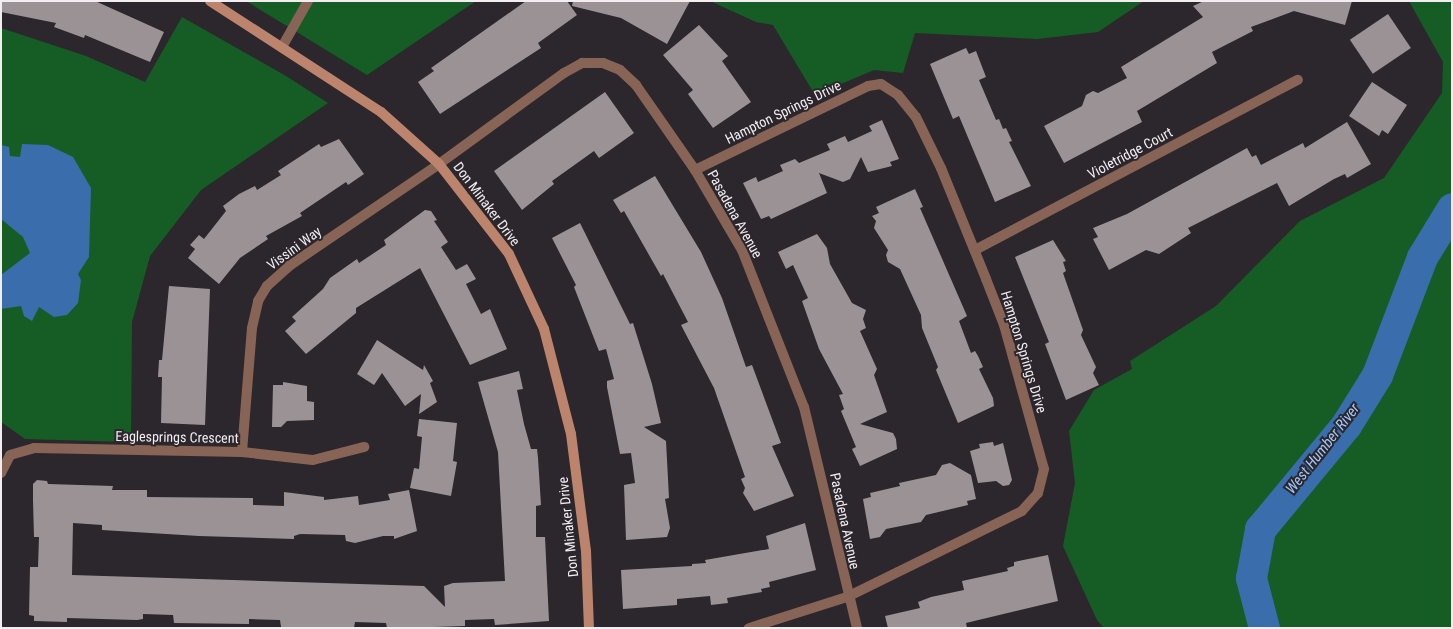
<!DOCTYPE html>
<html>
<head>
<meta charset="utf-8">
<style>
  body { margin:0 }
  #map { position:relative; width:1453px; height:629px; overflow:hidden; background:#2c272c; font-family:"Roboto Condensed",sans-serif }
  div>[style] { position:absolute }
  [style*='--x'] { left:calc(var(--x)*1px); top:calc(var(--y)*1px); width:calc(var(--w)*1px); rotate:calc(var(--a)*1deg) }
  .green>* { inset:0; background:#155d25 }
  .water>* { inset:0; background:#396dac }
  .river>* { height:31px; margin:-15.5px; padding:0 15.5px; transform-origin:15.5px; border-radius:15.5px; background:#396dac }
  .building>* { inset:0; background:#9b9296; transform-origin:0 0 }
  .street>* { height:10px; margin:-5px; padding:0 5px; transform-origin:5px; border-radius:5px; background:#876455 }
  .secondary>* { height:10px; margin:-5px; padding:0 5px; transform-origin:5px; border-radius:5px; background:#bc846c }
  span { translate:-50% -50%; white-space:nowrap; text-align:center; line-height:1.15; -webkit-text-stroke:4px #2c272c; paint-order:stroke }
  .street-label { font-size:14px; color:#f1edf1 }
  .water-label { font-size:15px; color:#a0c9fd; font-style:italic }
  .frame { position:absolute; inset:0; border:2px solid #f1edf1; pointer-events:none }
</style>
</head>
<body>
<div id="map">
  <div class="green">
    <i style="clip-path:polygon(246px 1px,476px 1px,367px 75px)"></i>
    <i style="clip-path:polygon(710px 1px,1144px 1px,1098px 32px,1037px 39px,915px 33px,903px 73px,874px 70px,815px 95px,773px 25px,756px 22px)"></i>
    <i style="clip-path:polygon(1409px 1px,1452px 1px,1452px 628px,1104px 628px,1097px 620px,1063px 546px,1075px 483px,1069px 431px,1094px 390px,1132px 369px,1130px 361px,1216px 306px,1300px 221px,1384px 178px,1442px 93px,1443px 62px)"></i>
    <i style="clip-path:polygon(182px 17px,286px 76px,328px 103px,201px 190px,150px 256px,132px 322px,131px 442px,25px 439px,1px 422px,1px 28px,86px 56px,145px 82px)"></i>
  </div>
  <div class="water">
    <i style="clip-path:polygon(22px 144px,48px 145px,73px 157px,91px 188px,89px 257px,78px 274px,81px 280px,78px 303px,67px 315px,54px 317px,39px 307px,32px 321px,24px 316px,21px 306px,1px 309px,1px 275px,30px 253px,23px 237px,1px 219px,1px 145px,9px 147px,10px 156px,20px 157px)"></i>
  </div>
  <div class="river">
    <i style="--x:1264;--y:628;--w:52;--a:-104.6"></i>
    <i style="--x:1251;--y:578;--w:50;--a:-79.6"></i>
    <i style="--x:1260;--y:529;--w:135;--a:-50.4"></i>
    <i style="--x:1346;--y:425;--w:59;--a:-58.2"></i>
    <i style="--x:1377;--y:375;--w:126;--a:-69.1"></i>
    <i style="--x:1422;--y:257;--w:57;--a:-58.5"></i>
  </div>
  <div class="building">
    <i style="clip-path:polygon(1px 1px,95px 1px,164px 32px,150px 62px,85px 35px,84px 38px,54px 27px,56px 23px,1px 12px)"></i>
    <i style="clip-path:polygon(526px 1px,567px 1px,577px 15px,538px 43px,541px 48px,440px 114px,418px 82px,434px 71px,431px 68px)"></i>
    <i style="clip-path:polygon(573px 1px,690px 1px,667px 44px,621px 18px,572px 6px)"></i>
    <i style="clip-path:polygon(1204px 1px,1352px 1px,1345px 25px,1294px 11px,1251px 27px,1253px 31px,1212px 52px,1217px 63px,1137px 111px,1142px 122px,1064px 163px,1044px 126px,1082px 106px,1086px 95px,1093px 91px,1098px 93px,1127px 78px,1121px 67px,1203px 17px,1193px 6px)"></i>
    <i style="left:1388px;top:14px;width:41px;height:46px;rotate:56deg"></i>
    <i style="clip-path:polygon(699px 25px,728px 56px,722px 61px,751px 102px,713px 128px,688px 94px,693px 90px,663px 55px)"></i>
    <i style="clip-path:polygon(966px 48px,969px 54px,976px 51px,986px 77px,979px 80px,996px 120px,999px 119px,1003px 129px,1006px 128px,1012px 141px,1009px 142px,1031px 186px,995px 202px,959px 116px,953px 119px,930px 64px)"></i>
    <i style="clip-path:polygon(1372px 82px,1407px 105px,1388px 134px,1382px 130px,1379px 136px,1349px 116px)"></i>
    <i style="clip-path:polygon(605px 92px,634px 133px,599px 158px,594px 151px,552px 181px,554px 184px,522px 210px,494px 171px)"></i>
    <i style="clip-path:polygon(882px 120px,899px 159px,890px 162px,892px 166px,868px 172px,861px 157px,850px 179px,843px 182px,819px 173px,827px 193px,771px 219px,769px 216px,761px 219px,743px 183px,756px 177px,758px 182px,783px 171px,780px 165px,795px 159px,799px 163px,830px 150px,827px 144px,845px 136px,848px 142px,872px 131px,869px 126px)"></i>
    <i style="clip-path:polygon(1347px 122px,1371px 164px,1347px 178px,1345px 174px,1334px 179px,1289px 206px,1277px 183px,1188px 228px,1191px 233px,1159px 254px,1146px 250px,1109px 270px,1093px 239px,1098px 237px,1093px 228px,1127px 214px,1247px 148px,1252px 157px,1256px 155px,1261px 165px,1303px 143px,1305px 148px)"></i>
    <i style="clip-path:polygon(339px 139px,364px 174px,348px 185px,346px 182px,300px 213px,302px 216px,266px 236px,268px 239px,240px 258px,219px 284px,188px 258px,195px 249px,190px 245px,199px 235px,204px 239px,226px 211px,223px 206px,239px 194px,255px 186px,257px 190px,281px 175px,278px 171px,319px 144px,321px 147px)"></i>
    <i style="clip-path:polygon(655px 176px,701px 252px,722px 298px,746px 367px,752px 365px,781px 443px,772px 446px,794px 496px,754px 511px,743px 493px,745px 488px,741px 479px,745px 477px,714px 388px,681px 325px,688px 322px,663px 274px,661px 276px,624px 211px,621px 213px,613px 200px)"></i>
    <i style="clip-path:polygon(915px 189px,923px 207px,920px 208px,967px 316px,959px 321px,971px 353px,975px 351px,978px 356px,983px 367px,979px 369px,993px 398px,994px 406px,958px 423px,936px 370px,938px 367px,922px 328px,921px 315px,900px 269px,888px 262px,886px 255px,888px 250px,874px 228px,876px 221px,872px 216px,879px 213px,876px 207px)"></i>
    <i style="clip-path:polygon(425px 210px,431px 211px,437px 220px,434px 221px,448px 242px,441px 247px,456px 270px,467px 264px,476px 279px,466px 284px,481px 314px,490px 309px,507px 349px,470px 365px,420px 268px,356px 308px,356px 313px,306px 354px,285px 331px,296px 321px,292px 317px,323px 289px,330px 278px,357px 259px,359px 263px,386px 245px,384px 240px)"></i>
    <i style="clip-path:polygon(580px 223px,630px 324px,633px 323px,652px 384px,661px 423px,644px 427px,666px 441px,669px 498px,665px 499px,670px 528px,667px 537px,626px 540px,624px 485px,635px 483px,631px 453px,620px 454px,607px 387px,607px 381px,614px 379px,606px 349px,599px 351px,597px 346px,574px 287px,576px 285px,552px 238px)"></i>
    <i style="clip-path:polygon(817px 234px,827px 248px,830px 264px,852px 303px,866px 310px,863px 319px,866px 328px,860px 331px,877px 369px,874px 375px,887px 412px,860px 424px,893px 433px,896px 439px,897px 449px,860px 466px,852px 449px,856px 447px,841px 411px,844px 409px,839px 395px,843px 394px,819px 349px,802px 301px,808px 298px,793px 265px,786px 269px,778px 252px)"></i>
    <i style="clip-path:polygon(1053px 240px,1066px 261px,1063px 262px,1066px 271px,1063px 273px,1083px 330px,1081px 335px,1096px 367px,1093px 373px,1099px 385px,1066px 400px,1045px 344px,1049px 342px,1015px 257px)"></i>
    <i style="clip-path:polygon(169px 286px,210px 289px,205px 425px,161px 423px,162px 377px,158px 377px,159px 360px,162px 360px)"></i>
    <i style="clip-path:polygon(377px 340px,423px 370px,424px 365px,433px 381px,430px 383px,437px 402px,419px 414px,421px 394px,405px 406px,382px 373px,374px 385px,357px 374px)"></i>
    <i style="clip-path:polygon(519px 371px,523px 389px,517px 390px,524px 424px,531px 449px,537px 449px,538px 458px,541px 505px,536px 506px,536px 537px,545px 537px,549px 621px,495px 625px,494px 619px,465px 620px,465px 626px,404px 628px,387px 628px,386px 623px,355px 622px,354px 628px,298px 628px,281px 627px,280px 620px,249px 619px,249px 624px,174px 623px,173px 615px,143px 614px,143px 619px,137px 620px,67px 618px,67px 622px,34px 621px,34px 616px,29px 615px,30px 567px,38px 567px,39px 537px,34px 537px,33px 500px,33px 484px,37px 480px,47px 481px,48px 484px,113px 486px,112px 490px,147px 490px,147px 497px,253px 498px,253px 505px,284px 506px,284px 492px,324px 497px,324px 500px,358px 496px,359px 505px,390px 500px,388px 494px,409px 490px,417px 531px,394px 539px,394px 536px,383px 536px,355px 543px,346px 541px,345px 535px,300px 534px,294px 536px,294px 539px,199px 536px,102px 530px,102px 525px,73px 523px,72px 575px,424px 586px,445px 607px,444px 586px,453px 583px,505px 581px,498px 452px,478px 382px)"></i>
    <i style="clip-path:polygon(283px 382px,307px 386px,307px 401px,314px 402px,314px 420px,287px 421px,281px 427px,272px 427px,273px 385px,283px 385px)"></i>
    <i style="clip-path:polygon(419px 419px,457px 423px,453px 461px,457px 462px,451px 496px,410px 488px,414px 468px,419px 469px,422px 437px,417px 436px)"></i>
    <i style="clip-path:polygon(993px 442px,994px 446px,1003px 443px,1012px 480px,1009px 485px,1003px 486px,996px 481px,978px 483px,970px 451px,980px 448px,979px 444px)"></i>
    <i style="clip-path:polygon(950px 463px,971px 475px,976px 499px,967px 501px,968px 505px,926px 515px,921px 522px,886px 529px,880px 537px,870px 539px,863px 499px,871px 497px,870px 493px,900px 486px,899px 483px,936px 475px,942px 465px)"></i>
    <i style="clip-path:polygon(805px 523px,816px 570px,769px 582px,770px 587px,761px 589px,762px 592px,727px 598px,728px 603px,711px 605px,710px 596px,677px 599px,677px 605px,623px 609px,621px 570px,692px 566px,692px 564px,706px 563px,705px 560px,769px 549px,766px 536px)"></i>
    <i style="clip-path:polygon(1048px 555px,1058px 601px,966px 623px,967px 628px,888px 628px,885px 616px,920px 608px,918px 602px,931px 597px,964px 590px,962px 581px,1008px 571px,1007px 568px,1014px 566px,1014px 562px)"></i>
  </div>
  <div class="street">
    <i style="--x:282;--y:47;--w:53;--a:-60.5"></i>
    <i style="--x:695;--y:170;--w:192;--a:-25.9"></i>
    <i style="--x:868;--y:86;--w:13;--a:-9"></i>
    <i style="--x:881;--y:84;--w:20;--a:33"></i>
    <i style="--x:898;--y:95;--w:28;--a:51"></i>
    <i style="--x:916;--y:117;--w:57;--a:63.9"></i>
    <i style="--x:941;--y:168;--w:120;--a:67.9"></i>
    <i style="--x:986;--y:279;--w:49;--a:68.6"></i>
    <i style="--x:1004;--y:325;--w:149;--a:74.5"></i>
    <i style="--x:1044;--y:469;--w:25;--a:104"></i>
    <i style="--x:1038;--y:493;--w:24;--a:132"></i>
    <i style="--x:1022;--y:511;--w:195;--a:153.8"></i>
    <i style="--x:847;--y:597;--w:103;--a:162.4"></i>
    <i style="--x:975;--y:250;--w:365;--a:-27.8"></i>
    <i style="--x:242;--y:452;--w:124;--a:-85.4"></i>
    <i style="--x:252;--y:328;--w:28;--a:-77"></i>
    <i style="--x:258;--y:301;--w:17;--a:-59"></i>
    <i style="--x:267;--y:286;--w:30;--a:-42"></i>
    <i style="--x:289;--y:266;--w:181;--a:-34.2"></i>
    <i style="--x:439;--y:164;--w:155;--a:-36.1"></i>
    <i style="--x:564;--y:73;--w:21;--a:-29"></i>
    <i style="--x:582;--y:63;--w:21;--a:0"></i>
    <i style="--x:603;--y:63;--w:18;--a:22"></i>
    <i style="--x:620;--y:70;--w:22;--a:43"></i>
    <i style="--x:636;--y:85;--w:103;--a:55.2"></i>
    <i style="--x:695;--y:170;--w:93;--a:59.6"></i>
    <i style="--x:742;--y:250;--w:169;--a:68.5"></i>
    <i style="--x:804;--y:407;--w:227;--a:76.5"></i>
    <i style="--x:1;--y:473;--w:20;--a:-63"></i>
    <i style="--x:10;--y:455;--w:25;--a:-16"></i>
    <i style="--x:34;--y:448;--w:208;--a:1.1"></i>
    <i style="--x:242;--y:452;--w:71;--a:6.4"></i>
    <i style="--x:313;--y:460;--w:53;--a:-14.3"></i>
  </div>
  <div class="secondary">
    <i style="--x:210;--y:1;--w:204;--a:33"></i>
    <i style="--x:381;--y:112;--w:78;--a:41.9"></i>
    <i style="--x:439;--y:164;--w:114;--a:52.1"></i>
    <i style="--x:509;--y:254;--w:83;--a:65"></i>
    <i style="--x:544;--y:329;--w:108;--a:75.6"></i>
    <i style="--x:571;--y:434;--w:118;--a:82.7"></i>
    <i style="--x:586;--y:551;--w:77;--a:87.8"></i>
  </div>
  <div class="street-label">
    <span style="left:783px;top:112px;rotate:-26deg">Hampton Springs Drive</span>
    <span style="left:1130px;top:153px;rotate:-28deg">Violetridge Court</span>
    <span style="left:487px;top:204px;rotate:53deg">Don Minaker Drive</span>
    <span style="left:735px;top:214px;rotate:61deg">Pasadena Avenue</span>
    <span style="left:294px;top:248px;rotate:-36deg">Vissini Way</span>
    <span style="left:1024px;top:352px;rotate:73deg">Hampton Springs Drive</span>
    <span style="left:177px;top:437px;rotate:1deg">Eaglesprings Crescent</span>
    <span style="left:845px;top:521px;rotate:78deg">Pasadena Avenue</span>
    <span style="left:568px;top:527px;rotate:-96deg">Don Minaker Drive</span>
  </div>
  <div class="water-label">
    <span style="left:1323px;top:449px;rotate:-52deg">West Humber River</span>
  </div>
  <div class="frame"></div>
</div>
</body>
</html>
